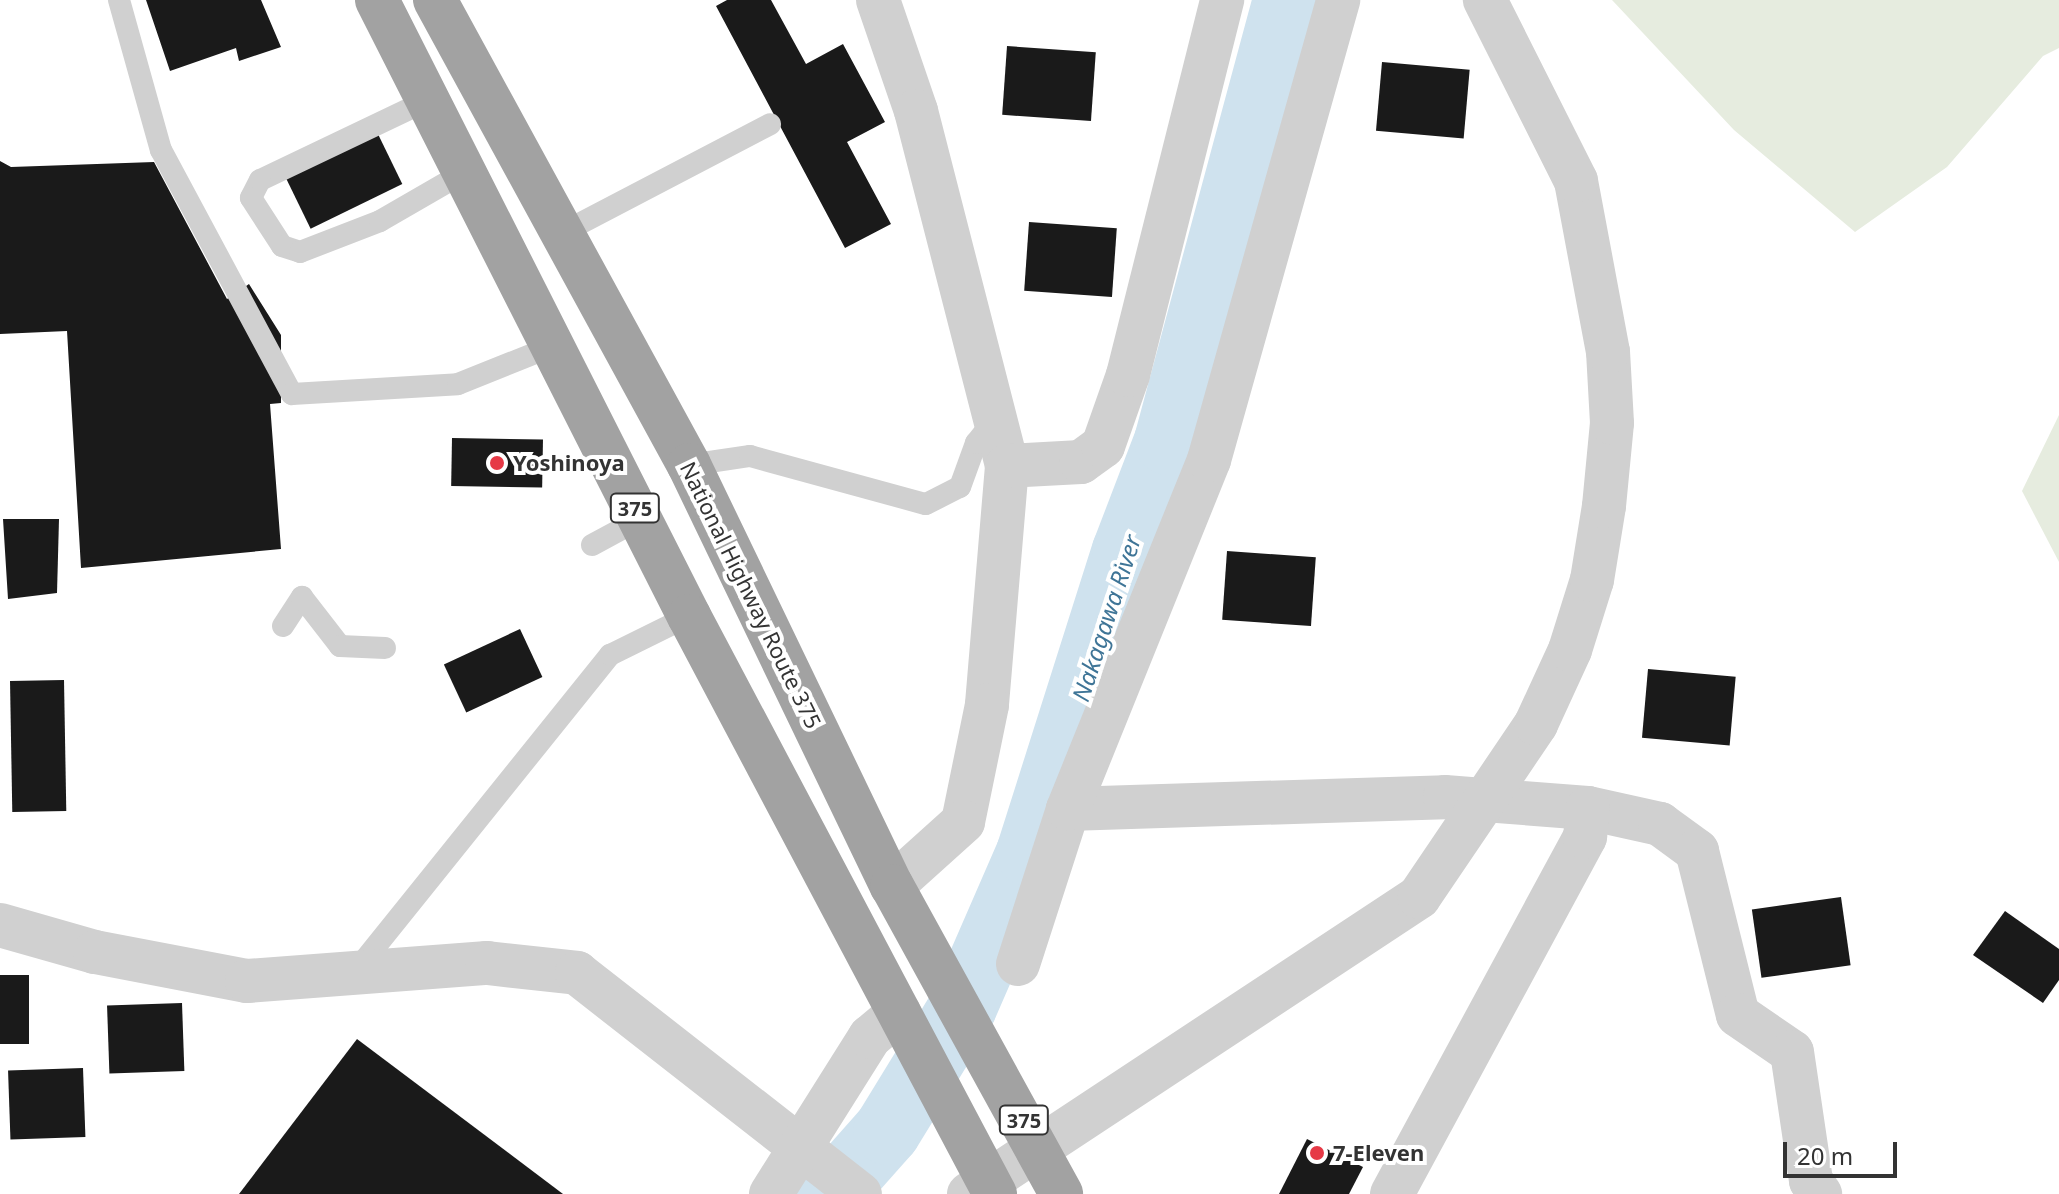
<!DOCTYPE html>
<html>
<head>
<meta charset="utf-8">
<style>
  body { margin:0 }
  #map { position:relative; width:2059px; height:1194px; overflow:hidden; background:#fff; font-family:"Noto Sans",sans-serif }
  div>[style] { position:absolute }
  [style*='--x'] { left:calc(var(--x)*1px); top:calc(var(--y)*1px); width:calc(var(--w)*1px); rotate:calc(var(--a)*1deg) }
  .green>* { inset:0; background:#e6ecdf }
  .river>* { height:68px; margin:-34px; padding:0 34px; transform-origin:34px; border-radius:34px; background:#cfe2ee }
  .building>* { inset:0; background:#1a1a1a; transform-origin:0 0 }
  .service>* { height:22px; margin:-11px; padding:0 11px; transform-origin:11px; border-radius:11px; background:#d0d0d0 }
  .minor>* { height:44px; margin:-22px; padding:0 22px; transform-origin:22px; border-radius:22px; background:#d0d0d0 }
  .tertiary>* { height:44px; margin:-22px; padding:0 22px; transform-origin:22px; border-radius:22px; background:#d0d0d0 }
  .trunk>* { height:44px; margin:-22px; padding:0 22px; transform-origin:22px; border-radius:22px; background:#a2a2a2 }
  .dots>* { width:22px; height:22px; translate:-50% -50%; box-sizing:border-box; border:4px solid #fff; border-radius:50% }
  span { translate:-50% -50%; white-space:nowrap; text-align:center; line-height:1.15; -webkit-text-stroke:8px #fff; paint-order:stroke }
  .shield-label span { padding:2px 6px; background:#fff; border:2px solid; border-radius:6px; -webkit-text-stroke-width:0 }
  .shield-label { font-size:20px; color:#333; font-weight:700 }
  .poi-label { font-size:22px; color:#333; font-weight:700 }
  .left { translate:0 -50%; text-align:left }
  .street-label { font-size:22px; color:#333 }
  .water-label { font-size:24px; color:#3f7597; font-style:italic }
  .scale { position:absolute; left:1783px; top:1142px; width:114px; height:36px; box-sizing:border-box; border:4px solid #333; border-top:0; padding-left:10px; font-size:24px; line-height:28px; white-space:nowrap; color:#333; -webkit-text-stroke:6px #fff; paint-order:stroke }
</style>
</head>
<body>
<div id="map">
  <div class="green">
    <i style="clip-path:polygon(1612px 0,2059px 0,2059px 48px,2043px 56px,1947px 167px,1855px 232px,1734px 130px)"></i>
    <i style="clip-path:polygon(2059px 415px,2059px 562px,2022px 491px)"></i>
  </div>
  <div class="river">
    <i style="--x:831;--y:1194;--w:84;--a:-48.4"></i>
    <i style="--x:887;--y:1131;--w:145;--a:-58.5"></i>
    <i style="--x:963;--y:1007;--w:168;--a:-66.5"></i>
    <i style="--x:1030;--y:853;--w:317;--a:-72.4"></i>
    <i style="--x:1126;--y:551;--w:118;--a:-69.1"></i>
    <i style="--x:1168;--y:441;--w:457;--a:-74.9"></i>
  </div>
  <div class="building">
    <i style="clip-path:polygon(146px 0,261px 0,281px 47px,239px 61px,236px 48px,170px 71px)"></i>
    <i style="clip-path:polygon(727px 0,771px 0,806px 64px,843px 44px,885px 122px,847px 142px,891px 224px,845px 248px,716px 6px)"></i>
    <i style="left:1007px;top:46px;width:89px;height:69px;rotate:4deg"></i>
    <i style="left:1382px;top:62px;width:88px;height:69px;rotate:5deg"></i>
    <i style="left:376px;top:130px;width:60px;height:102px;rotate:64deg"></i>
    <i style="clip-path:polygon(0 161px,11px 167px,154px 162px,227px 299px,249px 284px,281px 335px,281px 403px,270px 404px,281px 549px,81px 568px,67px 331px,0 334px)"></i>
    <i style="left:1029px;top:222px;width:88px;height:69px;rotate:4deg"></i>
    <i style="left:452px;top:438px;width:91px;height:48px;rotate:1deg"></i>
    <i style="clip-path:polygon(3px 519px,59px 519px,57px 593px,8px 599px)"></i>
    <i style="left:1227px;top:551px;width:89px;height:69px;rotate:4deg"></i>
    <i style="left:520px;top:629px;width:53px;height:84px;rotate:65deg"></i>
    <i style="left:1648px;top:669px;width:88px;height:69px;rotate:5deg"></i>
    <i style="left:64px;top:680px;width:131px;height:54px;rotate:89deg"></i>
    <i style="left:1841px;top:897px;width:69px;height:90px;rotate:82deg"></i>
    <i style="clip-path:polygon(2005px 911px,2059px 949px,2059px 980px,2043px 1003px,1973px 955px)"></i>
    <i style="left:0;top:975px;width:29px;height:69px"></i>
    <i style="left:182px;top:1003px;width:68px;height:75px;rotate:88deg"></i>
    <i style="clip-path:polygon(357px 1039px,563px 1194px,239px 1194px)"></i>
    <i style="left:83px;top:1068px;width:69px;height:75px;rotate:88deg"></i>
    <i style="clip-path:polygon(1307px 1139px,1363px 1167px,1349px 1194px,1279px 1194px)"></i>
  </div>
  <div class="service">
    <i style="--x:119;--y:0;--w:156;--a:74.4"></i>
    <i style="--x:161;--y:150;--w:277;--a:61.8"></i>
    <i style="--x:292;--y:394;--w:166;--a:-3.4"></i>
    <i style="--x:458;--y:384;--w:102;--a:-21.8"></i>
    <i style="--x:428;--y:100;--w:186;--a:154.5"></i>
    <i style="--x:260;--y:180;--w:20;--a:117"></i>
    <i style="--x:251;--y:198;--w:57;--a:57.1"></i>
    <i style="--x:282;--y:246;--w:19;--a:18"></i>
    <i style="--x:300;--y:252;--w:86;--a:-21.2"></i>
    <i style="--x:380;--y:221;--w:98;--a:-30"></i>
    <i style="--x:560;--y:234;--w:237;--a:-27.6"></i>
    <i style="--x:689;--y:465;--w:62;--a:-8.4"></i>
    <i style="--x:750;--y:456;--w:182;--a:15.3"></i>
    <i style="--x:926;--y:504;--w:38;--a:-27"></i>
    <i style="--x:960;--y:487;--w:47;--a:-70"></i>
    <i style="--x:976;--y:443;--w:29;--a:-52"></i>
    <i style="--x:592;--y:545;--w:55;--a:-28.4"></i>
    <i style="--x:283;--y:626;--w:35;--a:-57"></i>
    <i style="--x:302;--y:597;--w:62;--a:52.2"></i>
    <i style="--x:340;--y:646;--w:45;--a:2.5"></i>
    <i style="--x:355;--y:972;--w:407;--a:-51.2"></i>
    <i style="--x:610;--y:655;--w:88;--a:-26.3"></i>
  </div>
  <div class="minor">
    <i style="--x:878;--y:0;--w:117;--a:71.1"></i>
    <i style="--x:916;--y:111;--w:366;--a:75.6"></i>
    <i style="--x:1007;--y:466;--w:240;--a:94.8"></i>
    <i style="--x:987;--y:705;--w:119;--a:101.6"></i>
    <i style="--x:963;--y:822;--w:96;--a:138"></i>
    <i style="--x:1007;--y:466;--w:74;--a:-3.1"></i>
    <i style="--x:1081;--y:462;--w:27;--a:-36"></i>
    <i style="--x:1103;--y:446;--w:75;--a:-70.6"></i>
    <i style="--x:1128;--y:375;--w:387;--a:-75.9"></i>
    <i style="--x:1068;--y:809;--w:377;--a:-1.8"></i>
    <i style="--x:1445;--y:797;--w:143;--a:4.4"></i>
    <i style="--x:1588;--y:808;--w:74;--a:12.5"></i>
    <i style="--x:1660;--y:824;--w:46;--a:36.1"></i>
    <i style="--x:1697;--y:851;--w:169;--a:76"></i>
    <i style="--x:1738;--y:1015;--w:65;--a:34.4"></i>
    <i style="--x:1792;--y:1052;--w:130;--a:81.6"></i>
    <i style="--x:1811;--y:1181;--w:16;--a:55"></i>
    <i style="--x:0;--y:925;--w:99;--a:15.9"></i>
    <i style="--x:95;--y:952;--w:155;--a:10.8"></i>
    <i style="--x:247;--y:981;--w:241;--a:-4.3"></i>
    <i style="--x:487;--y:963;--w:91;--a:6.3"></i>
    <i style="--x:577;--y:973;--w:359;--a:38"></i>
    <i style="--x:1018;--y:964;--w:163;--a:-72.1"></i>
    <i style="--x:1068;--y:809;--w:376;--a:-68"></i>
    <i style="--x:1209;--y:460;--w:478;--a:-74.3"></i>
    <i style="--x:1392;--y:1194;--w:406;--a:-61.6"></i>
    <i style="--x:1585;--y:837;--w:29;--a:-84"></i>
  </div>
  <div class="tertiary">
    <i style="--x:771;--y:1194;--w:186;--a:-57.8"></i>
    <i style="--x:870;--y:1037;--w:38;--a:-40"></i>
    <i style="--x:969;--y:1194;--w:539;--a:-33.42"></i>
    <i style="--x:1419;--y:897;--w:209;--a:-55.9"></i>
    <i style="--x:1536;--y:724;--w:81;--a:-65.3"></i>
    <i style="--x:1570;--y:650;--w:73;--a:-72.6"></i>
    <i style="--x:1592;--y:580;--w:75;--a:-80.8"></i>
    <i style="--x:1604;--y:506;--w:83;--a:-84.5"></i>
    <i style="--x:1612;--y:423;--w:71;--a:-93.2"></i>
    <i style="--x:1608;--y:352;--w:174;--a:-100.6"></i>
    <i style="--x:1576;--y:181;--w:203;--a:-116.7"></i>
  </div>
  <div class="trunk">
    <i style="--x:377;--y:0;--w:691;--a:63.14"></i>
    <i style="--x:689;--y:616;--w:654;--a:62.1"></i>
    <i style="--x:435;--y:0;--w:530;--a:61.36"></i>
    <i style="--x:689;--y:465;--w:467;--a:64.3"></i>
    <i style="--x:892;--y:886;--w:351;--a:61.2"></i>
  </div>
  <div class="dots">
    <i style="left:497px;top:463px;background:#e63946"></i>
    <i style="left:1317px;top:1153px;background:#e63946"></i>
  </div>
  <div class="shield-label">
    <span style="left:635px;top:508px">375</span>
    <span style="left:1024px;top:1120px">375</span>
  </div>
  <div class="poi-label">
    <span class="left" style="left:513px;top:463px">Yoshinoya</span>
    <span class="left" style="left:1333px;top:1153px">7-Eleven</span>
  </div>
  <div class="street-label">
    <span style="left:751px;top:595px;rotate:64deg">National Highway Route 375</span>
  </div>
  <div class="water-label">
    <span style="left:1106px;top:618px;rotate:-72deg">Nakagawa River</span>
  </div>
  <div class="scale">20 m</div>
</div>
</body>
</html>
